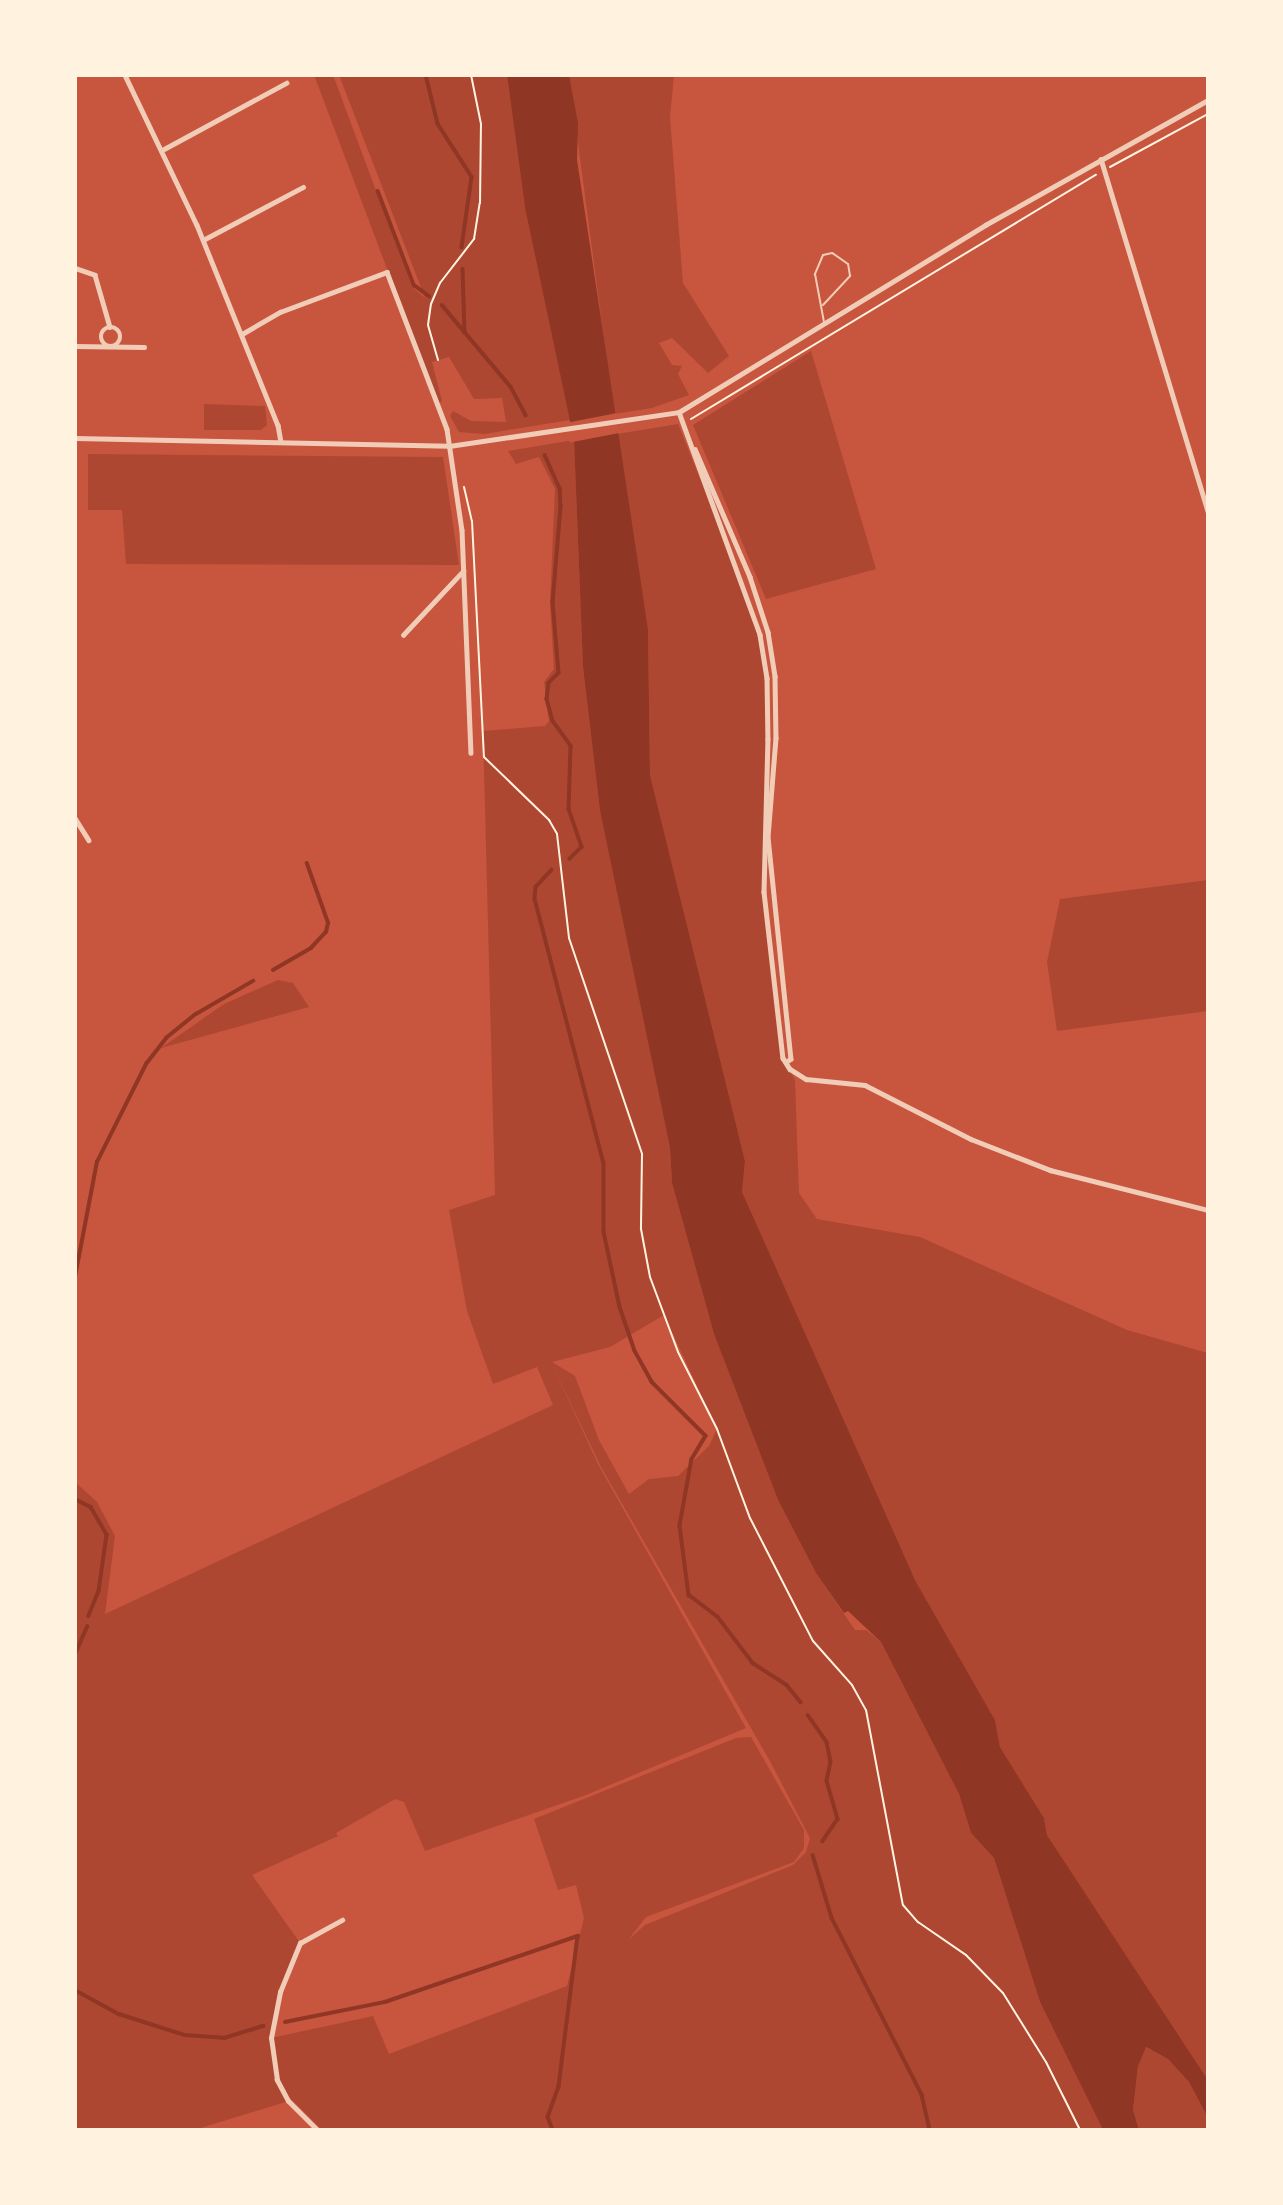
<!DOCTYPE html>
<html>
<head>
<meta charset="utf-8">
<style>
  body { margin:0 }
  #map { position:relative; width:1283px; height:2205px; overflow:hidden; background:#c8553d; font-family:"Source Sans 3",sans-serif }
  div>[style] { position:absolute }
  [style*='--x'] { left:calc(var(--x)*1px); top:calc(var(--y)*1px); width:calc(var(--w)*1px); rotate:calc(var(--a)*1deg) }
  .green>* { inset:0; background:#ae4732 }
  .water>* { inset:0; background:#8f3625 }
  .pier>* { inset:0; background:#c8553d; transform-origin:0 0 }
  .stream>* { height:3.5px; margin:-1.75px; padding:0 1.75px; transform-origin:1.75px; border-radius:1.75px; background:#8f3625 }
  .path>* { height:2px; margin:-1px; padding:0 1px; transform-origin:1px; border-radius:1px; background:#fff3e0 }
  .service>* { height:2px; margin:-1px; padding:0 1px; transform-origin:1px; border-radius:1px; background:#f1ccb7 }
  .minor>* { height:4.5px; margin:-2.25px; padding:0 2.25px; transform-origin:2.25px; border-radius:2.25px; background:#f1ccb7 }
  .minor>.ring { margin:-2.25px; padding:0; box-sizing:content-box; background:none; border:4.5px solid #f1ccb7; border-radius:50% }
  .tertiary>* { height:5px; margin:-2.5px; padding:0 2.5px; transform-origin:2.5px; border-radius:2.5px; background:#f1ccb7 }
  span { translate:-50% -50%; white-space:nowrap; text-align:center; line-height:1.15; -webkit-text-stroke:7px #fff3e0; paint-order:stroke }
  .frame { position:absolute; inset:0; border:77px solid #fff3e0; pointer-events:none }
</style>
</head>
<body>
<div id="map">
  <div class="green">
    <i style="clip-path:polygon(314px 75px,333px 75px,412px 287px,425px 298px,339px 75px,507px 75px,525px 208px,570px 420px,484px 434px,459px 432px,450px 416px,453px 411px,471px 421px,506px 422px,502px 398px,474px 399px,449px 357px,432px 362px,442px 401px,438px 404px)"></i>
    <i style="clip-path:polygon(569px 75px,674px 75px,670px 117px,683px 283px,729px 356px,708px 373px,672px 338px,659px 343px,672px 365px,682px 366px,678px 374px,689px 395px,652px 408px,614px 414px)"></i>
    <i style="clip-path:polygon(811px 351px,876px 569px,766px 599px,693px 425px)"></i>
    <i style="clip-path:polygon(204px 404px,265px 406px,267px 425px,261px 430px,204px 430px)"></i>
    <i style="clip-path:polygon(678px 424px,741px 580px,759px 635px,766px 678px,763px 892px,783px 1058px,795px 1080px,799px 1193px,817px 1219px,920px 1237px,1127px 1330px,1208px 1353px,1208px 2080px,1047px 1835px,1044px 1818px,1000px 1747px,995px 1720px,915px 1580px,832px 1403px,742px 1192px,745px 1161px,650px 775px,648px 629px,617px 434px)"></i>
    <i style="clip-path:polygon(evenodd,574px 440px,583px 667px,600px 811px,670px 1148px,672px 1183px,714px 1334px,778px 1500px,816px 1573px,855px 1630px,866px 1630px,881px 1642px,959px 1794px,971px 1833px,994px 1858px,1040px 2002px,1103px 2130px,322px 2130px,292px 2100px,194px 2130px,75px 2130px,75px 1482px,97px 1502px,115px 1536px,105px 1614px,553px 1405px,537px 1367px,493px 1384px,467px 1311px,449px 1210px,495px 1195px,483px 731px,545px 726px,549px 721px,544px 682px,554px 669px,550px 603px,555px 489px,539px 457px,516px 464px,508px 451px,574px 440px,664px 1315px,717px 1429px,709px 1446px,678px 1476px,649px 1479px,629px 1494px,599px 1440px,575px 1376px,552px 1362px,610px 1347px,664px 1315px,574px 440px,551px 1362px,601px 1467px,771px 1763px,810px 1838px,806px 1852px,793px 1865px,645px 1925px,628px 1940px,646px 1917px,794px 1862px,804px 1848px,804px 1830px,751px 1737px,736px 1738px,534px 1819px,558px 1890px,576px 1885px,584px 1918px,567px 1986px,389px 2054px,373px 2016px,271px 2038px,280px 1992px,300px 1943px,252px 1875px,338px 1836px,336px 1833px,395px 1799px,404px 1802px,425px 1851px,586px 1795px,746px 1728px,598px 1464px,551px 1362px)"></i>
    <i style="clip-path:polygon(88px 454px,443px 457px,459px 565px,126px 564px,122px 510px,88px 510px)"></i>
    <i style="clip-path:polygon(1208px 880px,1208px 1011px,1057px 1031px,1047px 962px,1060px 899px)"></i>
    <i style="clip-path:polygon(278px 980px,293px 983px,309px 1007px,161px 1048px,224px 1004px)"></i>
    <i style="clip-path:polygon(1145px 2047px,1168px 2059px,1189px 2082px,1208px 2118px,1208px 2130px,1139px 2130px,1133px 2110px,1138px 2066px)"></i>
  </div>
  <div class="water">
    <i style="clip-path:polygon(507px 75px,569px 75px,578px 123px,577px 160px,648px 629px,650px 775px,745px 1161px,742px 1192px,915px 1580px,995px 1720px,1000px 1747px,1044px 1818px,1047px 1835px,1208px 2080px,1208px 2118px,1189px 2082px,1168px 2059px,1146px 2047px,1138px 2066px,1133px 2110px,1139px 2130px,1103px 2130px,1040px 2002px,994px 1858px,971px 1833px,959px 1794px,881px 1642px,848px 1611px,844px 1613px,816px 1573px,778px 1500px,714px 1334px,672px 1183px,670px 1148px,600px 811px,583px 667px,574px 440px,525px 208px)"></i>
  </div>
  <div class="pier">
    <i style="left:617px;top:413px;width:20px;height:52px;rotate:79deg"></i>
  </div>
  <div class="stream">
    <i style="--x:426;--y:75;--w:50;--a:76.2"></i>
    <i style="--x:438;--y:124;--w:63;--a:57.3"></i>
    <i style="--x:472;--y:177;--w:71;--a:98.1"></i>
    <i style="--x:378;--y:191;--w:101;--a:69"></i>
    <i style="--x:414;--y:285;--w:19;--a:36"></i>
    <i style="--x:463;--y:269;--w:64;--a:88.2"></i>
    <i style="--x:442;--y:305;--w:107;--a:49.9"></i>
    <i style="--x:511;--y:387;--w:32;--a:62"></i>
    <i style="--x:545;--y:455;--w:36;--a:66"></i>
    <i style="--x:560;--y:488;--w:19;--a:87"></i>
    <i style="--x:561;--y:507;--w:95;--a:94.8"></i>
    <i style="--x:553;--y:602;--w:71;--a:85.2"></i>
    <i style="--x:559;--y:673;--w:14;--a:135"></i>
    <i style="--x:549;--y:683;--w:16;--a:97"></i>
    <i style="--x:547;--y:699;--w:23;--a:75"></i>
    <i style="--x:553;--y:721;--w:31;--a:54"></i>
    <i style="--x:571;--y:746;--w:63;--a:91.8"></i>
    <i style="--x:569;--y:809;--w:40;--a:71.1"></i>
    <i style="--x:582;--y:847;--w:17;--a:135"></i>
    <i style="--x:552;--y:870;--w:23;--a:133"></i>
    <i style="--x:536;--y:887;--w:12;--a:95"></i>
    <i style="--x:535;--y:899;--w:273;--a:75.4"></i>
    <i style="--x:604;--y:1163;--w:69;--a:90"></i>
    <i style="--x:604;--y:1232;--w:77;--a:78"></i>
    <i style="--x:620;--y:1307;--w:46;--a:71.2"></i>
    <i style="--x:635;--y:1351;--w:35;--a:61"></i>
    <i style="--x:652;--y:1382;--w:76;--a:45"></i>
    <i style="--x:706;--y:1436;--w:27;--a:121"></i>
    <i style="--x:692;--y:1459;--w:68;--a:100.2"></i>
    <i style="--x:680;--y:1526;--w:70;--a:82.6"></i>
    <i style="--x:689;--y:1595;--w:36;--a:37"></i>
    <i style="--x:718;--y:1617;--w:58;--a:52.7"></i>
    <i style="--x:753;--y:1663;--w:40;--a:32.9"></i>
    <i style="--x:787;--y:1685;--w:22;--a:51"></i>
    <i style="--x:273;--y:970;--w:44;--a:-30.1"></i>
    <i style="--x:311;--y:948;--w:22;--a:-47"></i>
    <i style="--x:326;--y:932;--w:9;--a:-77"></i>
    <i style="--x:328;--y:923;--w:63;--a:-109.6"></i>
    <i style="--x:75;--y:1277;--w:117;--a:-79.2"></i>
    <i style="--x:97;--y:1162;--w:110;--a:-63.4"></i>
    <i style="--x:146;--y:1064;--w:33;--a:-52"></i>
    <i style="--x:166;--y:1038;--w:38;--a:-39"></i>
    <i style="--x:196;--y:1014;--w:66;--a:-30.1"></i>
    <i style="--x:75;--y:1499;--w:18;--a:27"></i>
    <i style="--x:91;--y:1507;--w:32;--a:60"></i>
    <i style="--x:107;--y:1535;--w:57;--a:98.1"></i>
    <i style="--x:99;--y:1591;--w:27;--a:112"></i>
    <i style="--x:75;--y:1654;--w:30;--a:-66"></i>
    <i style="--x:808;--y:1715;--w:33;--a:55"></i>
    <i style="--x:827;--y:1742;--w:20;--a:79"></i>
    <i style="--x:831;--y:1762;--w:19;--a:102"></i>
    <i style="--x:827;--y:1781;--w:40;--a:74"></i>
    <i style="--x:838;--y:1819;--w:27;--a:124"></i>
    <i style="--x:813;--y:1855;--w:66;--a:73.2"></i>
    <i style="--x:832;--y:1918;--w:199;--a:63"></i>
    <i style="--x:922;--y:2095;--w:36;--a:77"></i>
    <i style="--x:75;--y:1990;--w:50;--a:28.6"></i>
    <i style="--x:119;--y:2014;--w:69;--a:17.7"></i>
    <i style="--x:185;--y:2035;--w:39;--a:4"></i>
    <i style="--x:224;--y:2038;--w:41;--a:-17.1"></i>
    <i style="--x:285;--y:2022;--w:102;--a:-11.3"></i>
    <i style="--x:385;--y:2002;--w:204;--a:-18.9"></i>
    <i style="--x:578;--y:1936;--w:152;--a:97.2"></i>
    <i style="--x:559;--y:2087;--w:32;--a:110"></i>
    <i style="--x:548;--y:2117;--w:14;--a:69"></i>
  </div>
  <div class="path">
    <i style="--x:1110;--y:167;--w:111;--a:-28.4"></i>
    <i style="--x:438;--y:360;--w:36;--a:-106"></i>
    <i style="--x:428;--y:325;--w:21;--a:-82"></i>
    <i style="--x:431;--y:304;--w:23;--a:-67"></i>
    <i style="--x:440;--y:283;--w:56;--a:-52.3"></i>
    <i style="--x:474;--y:239;--w:36;--a:-81"></i>
    <i style="--x:480;--y:203;--w:79;--a:-89.3"></i>
    <i style="--x:481;--y:124;--w:50;--a:-101.5"></i>
    <i style="--x:691;--y:419;--w:473;--a:-31.1"></i>
    <i style="--x:464;--y:487;--w:35;--a:77"></i>
    <i style="--x:472;--y:521;--w:236;--a:87.1"></i>
    <i style="--x:484;--y:757;--w:91;--a:44.1"></i>
    <i style="--x:549;--y:820;--w:16;--a:60"></i>
    <i style="--x:557;--y:834;--w:105;--a:83.4"></i>
    <i style="--x:569;--y:938;--w:228;--a:71.3"></i>
    <i style="--x:642;--y:1154;--w:75;--a:90.8"></i>
    <i style="--x:641;--y:1229;--w:49;--a:79.4"></i>
    <i style="--x:650;--y:1277;--w:80;--a:69.5"></i>
    <i style="--x:678;--y:1352;--w:86;--a:63.1"></i>
    <i style="--x:717;--y:1429;--w:95;--a:69.7"></i>
    <i style="--x:750;--y:1518;--w:138;--a:62.9"></i>
    <i style="--x:813;--y:1641;--w:59;--a:48.4"></i>
    <i style="--x:852;--y:1685;--w:29;--a:61"></i>
    <i style="--x:866;--y:1710;--w:198;--a:79.3"></i>
    <i style="--x:903;--y:1905;--w:23;--a:49"></i>
    <i style="--x:918;--y:1922;--w:58;--a:34.5"></i>
    <i style="--x:966;--y:1955;--w:53;--a:45.8"></i>
    <i style="--x:1003;--y:1993;--w:81;--a:58.1"></i>
    <i style="--x:1046;--y:2062;--w:76;--a:63.4"></i>
  </div>
  <div class="service">
    <i style="--x:823;--y:305;--w:40;--a:-47"></i>
    <i style="--x:850;--y:276;--w:12;--a:-99"></i>
    <i style="--x:848;--y:264;--w:19;--a:-145"></i>
    <i style="--x:832;--y:253;--w:9;--a:167"></i>
    <i style="--x:823;--y:255;--w:21;--a:113"></i>
    <i style="--x:815;--y:274;--w:49;--a:79.4"></i>
  </div>
  <div class="minor">
    <i style="--x:125;--y:75;--w:166;--a:64.4"></i>
    <i style="--x:197;--y:225;--w:216;--a:68"></i>
    <i style="--x:278;--y:425;--w:17;--a:80"></i>
    <i style="--x:164;--y:149;--w:139;--a:-28.4"></i>
    <i style="--x:1101;--y:159;--w:369;--a:73.1"></i>
    <i style="--x:203;--y:240;--w:113;--a:-27.9"></i>
    <i style="--x:75;--y:268;--w:21;--a:19"></i>
    <i style="--x:95;--y:275;--w:54;--a:73.9"></i>
    <i class="ring" style="left:101px;top:327px;width:15.5px;height:15.5px"></i>
    <i style="--x:242;--y:334;--w:44;--a:-30.1"></i>
    <i style="--x:280;--y:312;--w:114;--a:-20.5"></i>
    <i style="--x:387;--y:272;--w:168;--a:69.1"></i>
    <i style="--x:447;--y:429;--w:102;--a:81.6"></i>
    <i style="--x:462;--y:530;--w:223;--a:87.7"></i>
    <i style="--x:75;--y:346;--w:69;--a:0.8"></i>
    <i style="--x:679;--y:412;--w:237;--a:70"></i>
    <i style="--x:760;--y:635;--w:44;--a:80.8"></i>
    <i style="--x:767;--y:678;--w:61;--a:89.1"></i>
    <i style="--x:768;--y:739;--w:153;--a:91.5"></i>
    <i style="--x:764;--y:892;--w:167;--a:83.5"></i>
    <i style="--x:783;--y:1058;--w:13;--a:58"></i>
    <i style="--x:790;--y:1069;--w:19;--a:32"></i>
    <i style="--x:806;--y:1079;--w:59;--a:5.8"></i>
    <i style="--x:865;--y:1085;--w:119;--a:27"></i>
    <i style="--x:971;--y:1139;--w:85;--a:21.4"></i>
    <i style="--x:1050;--y:1170;--w:163;--a:14.2"></i>
    <i style="--x:695;--y:449;--w:139;--a:66.7"></i>
    <i style="--x:750;--y:577;--w:58;--a:71.9"></i>
    <i style="--x:768;--y:632;--w:45;--a:81"></i>
    <i style="--x:775;--y:676;--w:62;--a:89.1"></i>
    <i style="--x:776;--y:738;--w:99;--a:94.6"></i>
    <i style="--x:768;--y:837;--w:223;--a:84.1"></i>
    <i style="--x:791;--y:1059;--w:5;--a:143"></i>
    <i style="--x:403;--y:635;--w:88;--a:-46.8"></i>
    <i style="--x:75;--y:818;--w:26;--a:58"></i>
    <i style="--x:317;--y:2130;--w:41;--a:-135"></i>
    <i style="--x:288;--y:2101;--w:24;--a:-118"></i>
    <i style="--x:277;--y:2080;--w:42;--a:-98.1"></i>
    <i style="--x:271;--y:2038;--w:47;--a:-78.9"></i>
    <i style="--x:280;--y:1992;--w:53;--a:-67.8"></i>
    <i style="--x:300;--y:1943;--w:48;--a:-28.7"></i>
  </div>
  <div class="tertiary">
    <i style="--x:75;--y:438;--w:374;--a:1.2"></i>
    <i style="--x:449;--y:446;--w:232;--a:-8.4"></i>
    <i style="--x:679;--y:412;--w:359;--a:-31.4"></i>
    <i style="--x:985;--y:225;--w:256;--a:-29.3"></i>
  </div>
  <div class="frame"></div>
</div>
</body>
</html>
